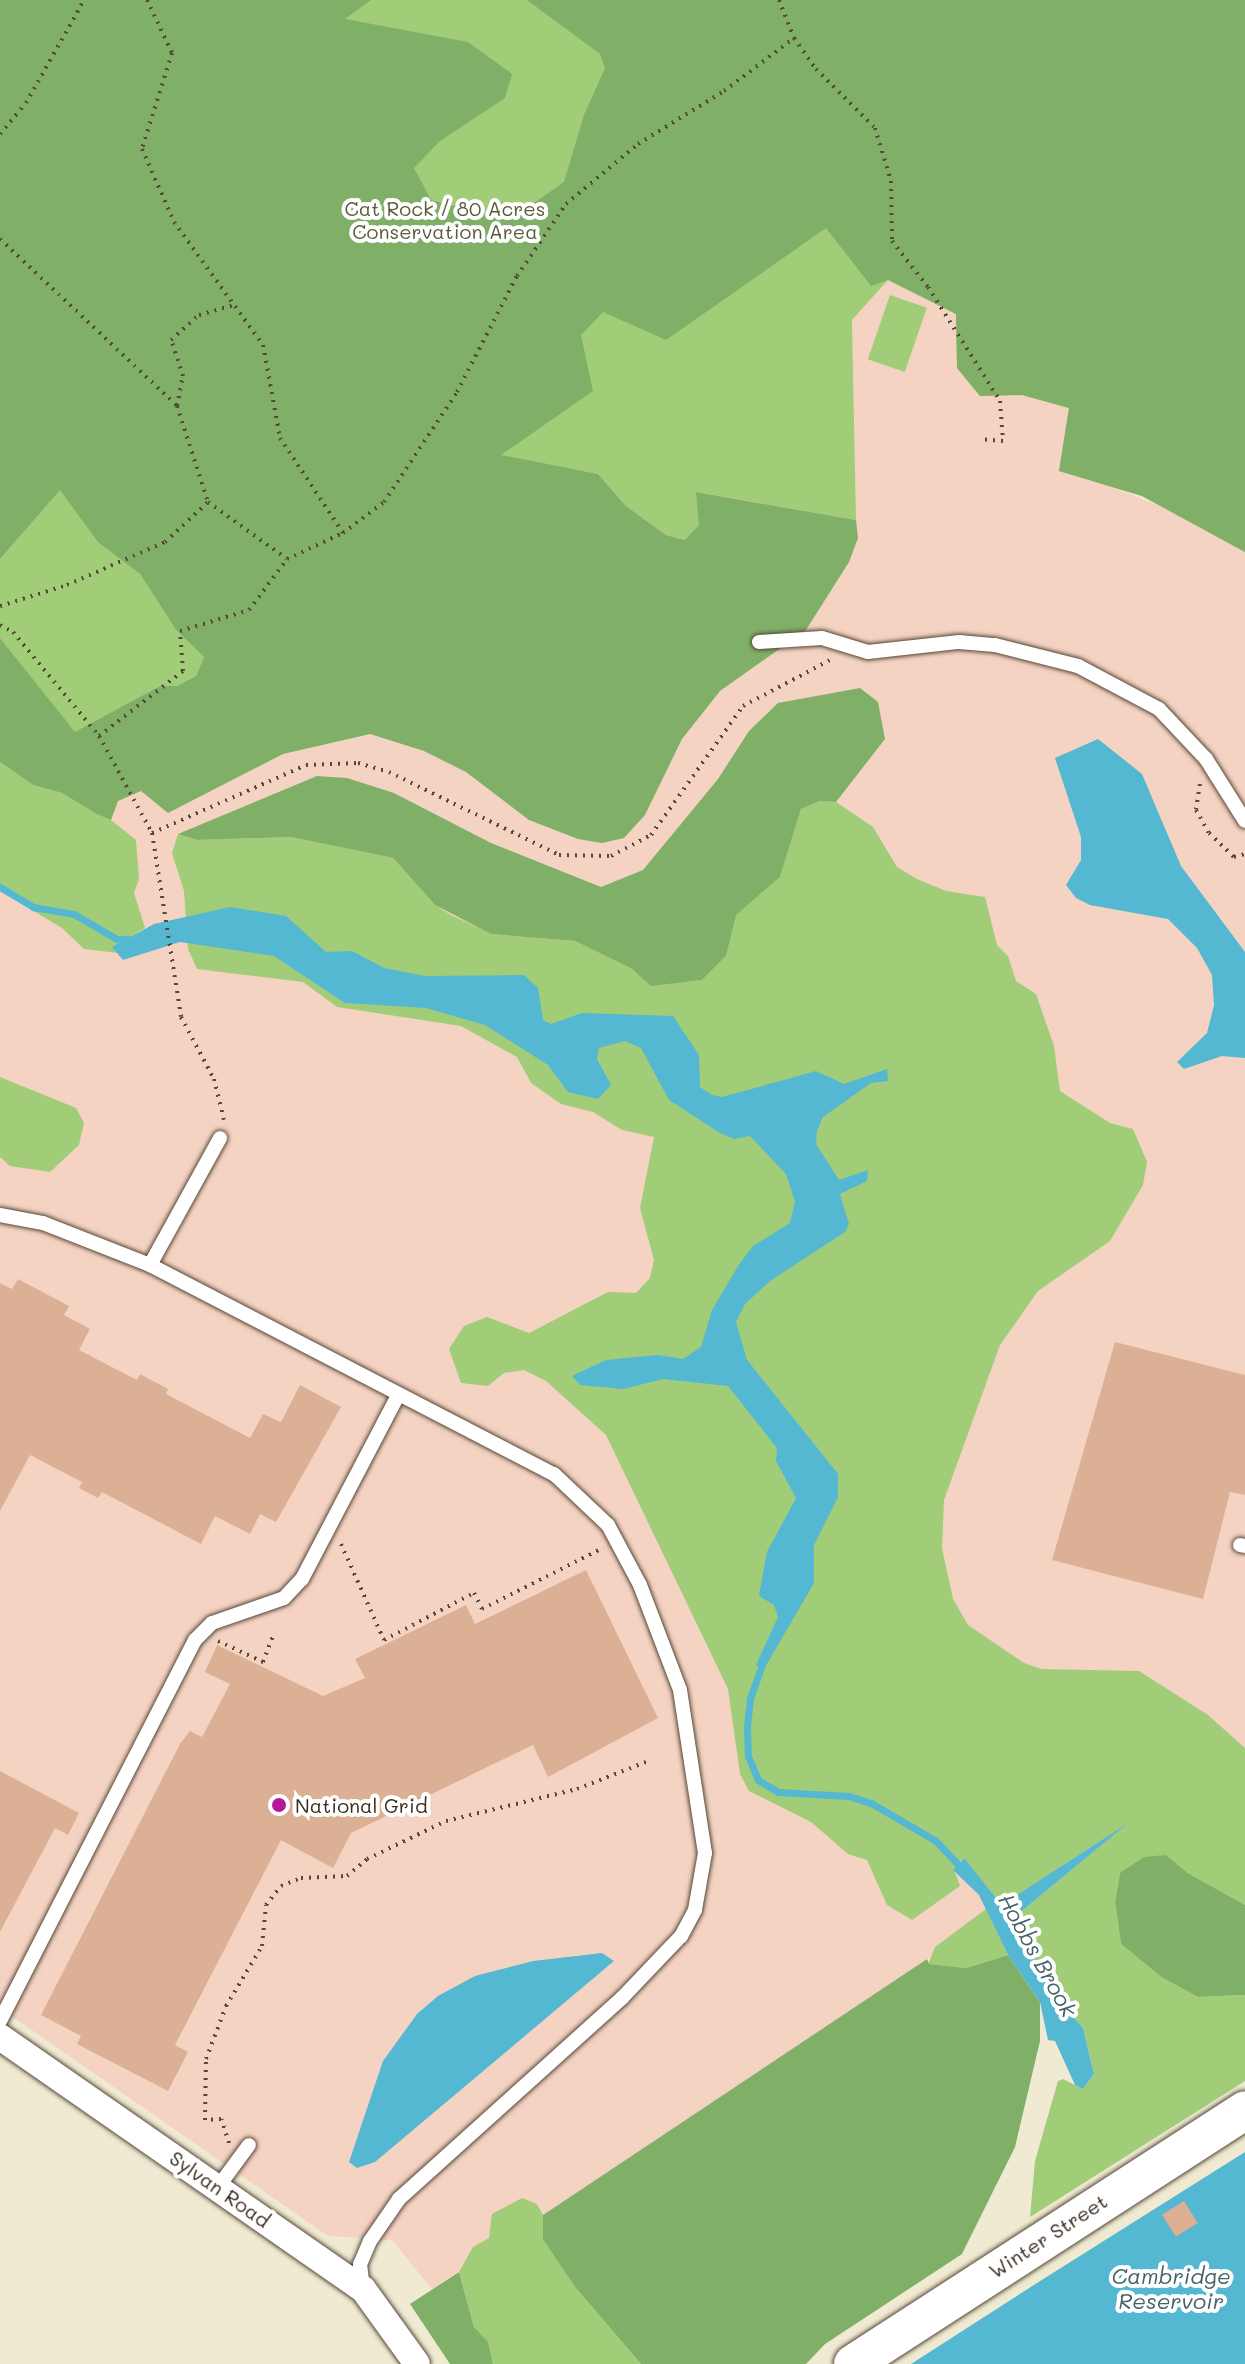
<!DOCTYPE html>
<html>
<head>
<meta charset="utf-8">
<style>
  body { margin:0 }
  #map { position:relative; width:1245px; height:2364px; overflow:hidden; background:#efead1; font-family:Mali,sans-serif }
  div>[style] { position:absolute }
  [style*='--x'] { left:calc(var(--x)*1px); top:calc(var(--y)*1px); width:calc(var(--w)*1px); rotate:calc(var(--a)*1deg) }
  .built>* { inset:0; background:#f5d3c2 }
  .green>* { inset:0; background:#a1cc78; transform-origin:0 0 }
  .forest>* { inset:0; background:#80b068 }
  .water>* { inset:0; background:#54b8d2 }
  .stream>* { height:7px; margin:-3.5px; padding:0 3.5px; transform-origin:3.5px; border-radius:3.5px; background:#54b8d2 }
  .building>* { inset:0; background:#dcb095; transform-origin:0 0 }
  .path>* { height:4px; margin-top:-2px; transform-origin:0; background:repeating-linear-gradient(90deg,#564739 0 2px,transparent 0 8px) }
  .roads { filter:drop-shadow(0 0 2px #564739) drop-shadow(0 0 2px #564739) }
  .lane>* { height:14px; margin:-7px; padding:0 7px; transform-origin:7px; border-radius:7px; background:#fff }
  .street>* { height:26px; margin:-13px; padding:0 13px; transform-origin:13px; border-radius:13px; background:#fff }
  .secondary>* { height:38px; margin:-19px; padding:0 19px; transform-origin:19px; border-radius:19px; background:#fff }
  .dots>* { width:22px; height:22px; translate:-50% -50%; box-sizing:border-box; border:4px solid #fff; border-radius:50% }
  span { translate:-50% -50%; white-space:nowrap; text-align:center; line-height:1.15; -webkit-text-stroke:8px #fff; paint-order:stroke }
  .park-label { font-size:20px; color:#5a5b39 }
  .poi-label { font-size:20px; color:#3b2a1e }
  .left { translate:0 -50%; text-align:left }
  .street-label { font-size:20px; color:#3b2a1e }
  .water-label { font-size:22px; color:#456366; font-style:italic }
</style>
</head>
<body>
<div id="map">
  <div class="built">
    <i style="clip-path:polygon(888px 280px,956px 314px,957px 368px,980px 396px,1022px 395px,1069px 408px,1102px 483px,1178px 513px,1245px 552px,1245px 1747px,432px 2289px,392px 2240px,328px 2236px,0 2008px,0 363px,856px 520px,852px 320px)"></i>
  </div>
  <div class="green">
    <i style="clip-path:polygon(0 0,1245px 0,1245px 552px,1142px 496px,1059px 471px,1069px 408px,1022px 395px,980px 396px,957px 368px,956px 314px,888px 280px,852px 320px,856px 520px,697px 492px,700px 525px,685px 540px,666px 535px,626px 506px,598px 474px,0 363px)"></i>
    <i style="left:890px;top:295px;width:39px;height:68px;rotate:19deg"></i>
    <i style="clip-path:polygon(60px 489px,98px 541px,140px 574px,176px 630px,204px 657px,196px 676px,177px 686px,160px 686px,75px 733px,0 638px,0 559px)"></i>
    <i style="clip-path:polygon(0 762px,33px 785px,62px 793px,111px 820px,136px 840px,139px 879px,134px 893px,145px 928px,113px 947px,118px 953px,84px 949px,62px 928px,0 891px)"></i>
    <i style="clip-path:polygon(820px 801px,836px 802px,873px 827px,897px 867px,917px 879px,946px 891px,985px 897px,997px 945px,1008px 956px,1016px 981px,1036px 994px,1054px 1046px,1060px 1091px,1110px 1123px,1133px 1129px,1147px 1162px,1143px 1185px,1110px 1241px,1038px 1291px,1000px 1345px,944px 1500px,942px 1548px,953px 1599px,968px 1625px,1024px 1663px,1041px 1669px,1139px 1671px,1208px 1715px,1245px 1748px,1245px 1905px,1188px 1873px,1166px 1855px,1120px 1873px,1115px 1902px,1121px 1944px,1161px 1977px,1198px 1997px,1245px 1995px,1245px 2081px,1030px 2217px,1035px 2161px,1058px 2081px,1063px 2079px,1083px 2089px,1094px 2074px,1083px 2028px,1049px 1990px,1017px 1927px,1017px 1915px,1125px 1825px,1009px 1900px,996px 1898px,963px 1858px,954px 1870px,960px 1886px,912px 1920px,887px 1905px,867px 1860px,848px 1854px,811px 1822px,749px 1791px,740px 1774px,728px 1689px,606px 1435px,546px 1381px,524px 1370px,504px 1373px,488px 1386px,461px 1383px,449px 1349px,464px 1326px,487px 1317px,529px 1333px,608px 1292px,636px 1293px,650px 1278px,654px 1260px,640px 1208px,654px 1137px,622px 1130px,593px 1112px,561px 1104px,531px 1083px,517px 1057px,461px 1026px,337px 1007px,303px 982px,197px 969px,188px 949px,184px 891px,172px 853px,178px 834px,197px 840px,291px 837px,393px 858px,435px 905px,451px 915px,492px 934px,575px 941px,632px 969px,652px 985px,702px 980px,726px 956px,735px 915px,780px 877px,801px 809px)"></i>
    <i style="clip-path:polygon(0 1077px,76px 1108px,84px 1123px,79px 1145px,50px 1172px,10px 1166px,0 1157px)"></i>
    <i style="clip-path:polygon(986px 1909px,1008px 1955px,966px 1968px,928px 1964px,935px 1947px)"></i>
    <i style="clip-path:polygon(522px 2198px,537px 2204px,543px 2215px,544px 2239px,575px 2287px,641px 2364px,493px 2364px,488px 2343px,474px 2327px,459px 2272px,473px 2247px,489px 2238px,492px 2214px)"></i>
  </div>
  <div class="forest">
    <i style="clip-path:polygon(0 0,371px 0,345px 19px,468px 42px,512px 74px,505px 98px,440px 141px,414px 168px,431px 200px,510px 220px,564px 182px,584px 115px,605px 68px,600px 54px,527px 0,1245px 0,1245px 552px,1142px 496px,1059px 471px,1069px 408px,1022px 395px,980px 396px,957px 368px,956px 314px,888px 280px,871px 286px,826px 228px,666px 340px,603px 312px,581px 335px,593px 391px,501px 455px,598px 474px,626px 506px,666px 535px,685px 540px,699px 525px,696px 492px,856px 520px,858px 538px,849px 562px,806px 630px,720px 691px,682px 739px,645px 815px,624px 838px,602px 843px,578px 839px,529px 820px,466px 772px,424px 751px,370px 734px,283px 754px,168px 813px,141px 791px,118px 801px,111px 820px,97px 814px,62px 793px,33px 785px,0 762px,0 638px,75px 732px,160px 686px,177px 686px,196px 676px,204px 657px,176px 630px,140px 574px,98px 542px,60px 490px,0 559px)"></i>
    <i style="clip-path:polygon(860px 688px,878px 702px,885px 739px,836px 802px,820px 801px,801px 809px,780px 877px,736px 915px,726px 956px,702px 980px,651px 986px,632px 969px,575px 941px,491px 934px,435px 905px,393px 858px,291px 837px,197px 840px,178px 834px,317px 776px,347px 778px,394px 793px,491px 843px,601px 887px,643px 870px,718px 779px,749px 731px,778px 703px)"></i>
    <i style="clip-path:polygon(1166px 1855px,1188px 1873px,1245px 1905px,1245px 1995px,1198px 1997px,1161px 1977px,1121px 1944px,1115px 1902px,1120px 1873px,1144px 1857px)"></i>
    <i style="clip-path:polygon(1008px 1955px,1040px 2002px,1040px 2041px,1015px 2147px,962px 2254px,825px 2344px,806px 2364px,641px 2364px,575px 2287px,543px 2239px,543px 2215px,927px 1959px,929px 1964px,966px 1968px)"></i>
    <i style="clip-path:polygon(459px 2272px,474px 2327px,488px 2342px,493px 2364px,450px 2364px,410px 2304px)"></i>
  </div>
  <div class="water">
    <i style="clip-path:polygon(1098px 739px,1142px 774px,1181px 866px,1245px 952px,1245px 1058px,1222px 1056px,1184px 1069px,1177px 1062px,1207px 1033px,1214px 1005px,1212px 975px,1197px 948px,1168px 919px,1090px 905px,1076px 898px,1066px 885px,1081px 860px,1081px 837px,1055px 758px)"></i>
    <i style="clip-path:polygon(230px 907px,286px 916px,326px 952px,352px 951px,384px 968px,425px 976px,524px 975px,538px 988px,543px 1020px,551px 1024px,582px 1013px,673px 1016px,699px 1055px,700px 1087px,712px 1095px,722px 1097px,816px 1071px,844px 1084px,887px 1069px,888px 1081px,871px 1083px,823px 1117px,817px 1131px,816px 1144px,839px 1180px,868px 1170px,867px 1181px,840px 1194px,849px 1224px,845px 1232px,770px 1281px,745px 1304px,736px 1322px,747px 1360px,838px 1474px,838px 1497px,814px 1545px,814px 1583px,764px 1669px,756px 1665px,778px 1617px,774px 1605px,759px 1596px,763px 1573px,767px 1552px,796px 1498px,776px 1461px,777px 1448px,728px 1386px,663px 1379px,623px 1389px,580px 1385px,572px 1376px,606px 1360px,658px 1355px,683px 1359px,701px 1347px,712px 1310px,740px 1263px,753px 1246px,790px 1223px,795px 1202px,786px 1174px,750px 1136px,734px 1139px,720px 1133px,669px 1100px,641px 1048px,625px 1041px,599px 1048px,597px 1059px,611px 1085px,598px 1099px,568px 1092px,548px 1065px,485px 1025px,426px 1008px,345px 1003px,274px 956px,180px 942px,123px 960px,112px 947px,154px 924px)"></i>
    <i style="clip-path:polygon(1128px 1823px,1017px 1915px,1017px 1927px,1049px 1990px,1083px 2028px,1094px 2074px,1083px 2089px,1075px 2085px,1055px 2041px,1048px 2040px,1040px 2002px,1008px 1955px,979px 1895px,953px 1870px,964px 1858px,996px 1898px,1009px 1900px)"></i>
    <i style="clip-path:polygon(602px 1953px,614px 1961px,375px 2162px,357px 2168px,349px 2162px,383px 2061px,417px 2014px,438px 1996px,475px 1976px,533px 1961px)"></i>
    <i style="clip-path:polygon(1245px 2152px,1245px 2364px,911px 2364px,1037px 2283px)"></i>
  </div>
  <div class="stream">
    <i style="--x:0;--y:887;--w:39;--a:31"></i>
    <i style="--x:33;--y:907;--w:42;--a:9.7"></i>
    <i style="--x:74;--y:914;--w:50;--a:30.2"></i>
    <i style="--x:117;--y:939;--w:11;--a:0"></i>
    <i style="--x:764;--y:1659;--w:41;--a:109.7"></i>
    <i style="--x:750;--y:1698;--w:31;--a:96"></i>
    <i style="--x:747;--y:1729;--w:27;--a:88"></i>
    <i style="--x:748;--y:1756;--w:26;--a:67"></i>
    <i style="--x:758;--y:1780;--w:23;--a:31"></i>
    <i style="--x:778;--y:1792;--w:71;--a:3.2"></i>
    <i style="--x:849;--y:1796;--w:23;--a:18"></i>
    <i style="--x:871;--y:1803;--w:75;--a:30.3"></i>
    <i style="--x:936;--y:1841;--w:41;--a:47"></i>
  </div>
  <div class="building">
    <i style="clip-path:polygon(18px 1279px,69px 1306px,64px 1315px,90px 1329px,79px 1350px,137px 1380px,140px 1374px,168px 1389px,166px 1394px,250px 1438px,263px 1414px,281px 1422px,300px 1385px,341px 1407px,276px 1522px,260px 1514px,250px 1534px,215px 1516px,201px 1544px,102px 1492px,98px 1498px,79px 1488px,82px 1482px,30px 1455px,0 1511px,0 1283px,12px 1289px)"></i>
    <i style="clip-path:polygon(1115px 1342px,1245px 1375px,1245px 1495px,1230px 1492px,1203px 1599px,1052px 1560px)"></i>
    <i style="clip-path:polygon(586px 1570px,658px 1718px,548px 1777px,533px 1745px,351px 1833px,333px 1868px,281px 1840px,175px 2045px,188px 2052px,168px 2091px,77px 2044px,81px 2036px,41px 2015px,180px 1744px,190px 1731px,202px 1737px,230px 1684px,205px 1672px,217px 1645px,323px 1696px,365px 1678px,355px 1659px,466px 1605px,475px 1624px)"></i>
    <i style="clip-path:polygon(0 1771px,79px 1813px,68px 1835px,55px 1828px,0 1932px)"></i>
    <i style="left:1184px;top:2201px;width:26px;height:26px;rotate:58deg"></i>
  </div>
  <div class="path">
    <i style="--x:147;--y:0;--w:59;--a:64.7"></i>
    <i style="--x:172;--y:53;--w:101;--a:107.4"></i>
    <i style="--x:142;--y:149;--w:80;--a:66.3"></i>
    <i style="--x:174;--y:222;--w:152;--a:54.1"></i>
    <i style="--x:263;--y:345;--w:95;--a:79.6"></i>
    <i style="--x:280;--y:438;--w:114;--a:56.4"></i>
    <i style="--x:779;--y:0;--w:41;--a:68.5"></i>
    <i style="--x:794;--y:38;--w:38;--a:55"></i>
    <i style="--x:816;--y:69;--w:83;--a:45"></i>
    <i style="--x:875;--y:128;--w:55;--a:73.2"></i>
    <i style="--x:891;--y:181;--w:60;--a:89"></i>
    <i style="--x:892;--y:241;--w:58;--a:52"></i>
    <i style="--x:928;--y:287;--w:135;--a:57.7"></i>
    <i style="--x:1000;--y:401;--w:40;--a:85.7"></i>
    <i style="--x:1003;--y:441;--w:21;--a:-175"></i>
    <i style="--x:0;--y:134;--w:40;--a:-50"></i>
    <i style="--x:26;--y:103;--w:118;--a:-60.6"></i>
    <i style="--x:0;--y:239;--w:243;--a:43.3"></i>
    <i style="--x:177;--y:406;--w:101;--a:72.1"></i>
    <i style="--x:208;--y:502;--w:97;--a:35.8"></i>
    <i style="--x:177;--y:406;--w:31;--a:-79"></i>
    <i style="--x:183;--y:376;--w:38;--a:-108"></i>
    <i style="--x:171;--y:340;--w:38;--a:-42"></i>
    <i style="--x:199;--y:315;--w:36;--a:-16"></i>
    <i style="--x:0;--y:606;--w:70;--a:-17.4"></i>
    <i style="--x:67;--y:585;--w:107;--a:-23.7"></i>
    <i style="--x:165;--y:542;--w:59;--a:-42.9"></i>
    <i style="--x:0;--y:625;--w:15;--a:28"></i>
    <i style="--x:13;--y:632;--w:135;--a:50.4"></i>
    <i style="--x:99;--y:736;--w:111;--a:61.3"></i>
    <i style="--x:152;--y:833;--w:186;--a:81"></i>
    <i style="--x:181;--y:1017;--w:70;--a:62"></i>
    <i style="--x:214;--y:1079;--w:42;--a:76.3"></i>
    <i style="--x:99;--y:736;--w:106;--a:-37.7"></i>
    <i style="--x:183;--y:671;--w:40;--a:-94.3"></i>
    <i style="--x:180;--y:631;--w:72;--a:-16.9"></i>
    <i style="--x:249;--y:610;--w:64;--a:-53.3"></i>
    <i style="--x:287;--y:559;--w:62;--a:-24.9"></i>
    <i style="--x:343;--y:533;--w:51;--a:-37.1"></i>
    <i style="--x:384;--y:502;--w:132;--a:-56.4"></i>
    <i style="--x:457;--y:392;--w:131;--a:-62.7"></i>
    <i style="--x:517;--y:276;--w:87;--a:-55.8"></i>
    <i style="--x:566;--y:204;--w:94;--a:-39.8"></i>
    <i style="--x:638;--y:144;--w:101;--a:-31.6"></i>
    <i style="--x:724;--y:91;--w:88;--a:-37.1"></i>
    <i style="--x:1200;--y:784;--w:26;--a:99"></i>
    <i style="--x:1196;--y:810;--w:26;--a:61"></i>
    <i style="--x:1209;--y:833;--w:35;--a:44"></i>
    <i style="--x:1234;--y:857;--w:11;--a:-15"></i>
    <i style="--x:152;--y:833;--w:168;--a:-23.8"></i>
    <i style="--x:306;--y:765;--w:52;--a:-2.2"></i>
    <i style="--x:358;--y:763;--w:32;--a:16"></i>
    <i style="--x:389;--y:772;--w:189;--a:26"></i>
    <i style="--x:559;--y:855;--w:52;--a:1.1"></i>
    <i style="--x:611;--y:856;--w:45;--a:-27.7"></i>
    <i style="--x:651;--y:835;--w:158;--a:-54.5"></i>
    <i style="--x:743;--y:706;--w:98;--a:-27.9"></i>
    <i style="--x:341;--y:1544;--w:105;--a:65.9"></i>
    <i style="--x:384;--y:1640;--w:102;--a:-27.6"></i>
    <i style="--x:474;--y:1593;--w:18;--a:63"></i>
    <i style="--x:482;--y:1609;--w:136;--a:-26.8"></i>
    <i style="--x:218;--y:1641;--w:50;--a:25"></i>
    <i style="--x:263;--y:1662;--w:31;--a:-69"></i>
    <i style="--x:229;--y:2143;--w:25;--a:-108"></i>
    <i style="--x:221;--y:2119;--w:16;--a:176"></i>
    <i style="--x:205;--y:2120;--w:61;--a:-89.1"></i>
    <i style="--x:206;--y:2059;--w:57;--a:-69.3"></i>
    <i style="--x:226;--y:2006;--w:70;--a:-59"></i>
    <i style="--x:262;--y:1946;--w:41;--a:-84.4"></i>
    <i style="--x:266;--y:1905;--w:24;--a:-52"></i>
    <i style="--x:281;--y:1886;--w:22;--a:-22"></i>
    <i style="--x:301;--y:1878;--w:46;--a:-2.5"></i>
    <i style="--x:347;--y:1876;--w:26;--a:-40"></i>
    <i style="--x:367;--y:1859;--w:88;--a:-25.7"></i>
    <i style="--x:446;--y:1821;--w:135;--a:-13.7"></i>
    <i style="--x:577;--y:1789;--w:79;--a:-21.4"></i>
  </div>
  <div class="roads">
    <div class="lane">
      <i style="--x:759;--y:642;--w:63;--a:-3.6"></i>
      <i style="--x:822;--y:638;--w:48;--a:16.9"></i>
      <i style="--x:868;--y:652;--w:92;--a:-6.3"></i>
      <i style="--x:959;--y:642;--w:36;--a:5"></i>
      <i style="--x:995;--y:645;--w:86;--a:14.2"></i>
      <i style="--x:1078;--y:666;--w:92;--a:28"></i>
      <i style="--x:1159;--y:709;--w:69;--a:46.8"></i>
      <i style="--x:1206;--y:759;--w:73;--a:57.8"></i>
      <i style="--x:0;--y:1215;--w:44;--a:10.5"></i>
      <i style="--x:43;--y:1223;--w:115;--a:21.4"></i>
      <i style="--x:150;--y:1265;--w:455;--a:27.4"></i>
      <i style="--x:554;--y:1474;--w:74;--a:43.4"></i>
      <i style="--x:608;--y:1525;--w:68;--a:61.9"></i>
      <i style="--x:640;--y:1585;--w:112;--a:69.1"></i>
      <i style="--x:680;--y:1690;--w:165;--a:81.3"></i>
      <i style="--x:705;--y:1853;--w:58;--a:100"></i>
      <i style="--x:695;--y:1910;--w:30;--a:118"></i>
      <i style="--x:681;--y:1936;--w:86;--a:133.6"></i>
      <i style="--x:622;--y:1998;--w:300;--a:138"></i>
      <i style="--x:399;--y:2199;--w:51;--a:124.6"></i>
      <i style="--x:370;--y:2241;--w:25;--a:113"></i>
      <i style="--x:360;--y:2264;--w:24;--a:83"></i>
      <i style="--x:150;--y:1265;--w:145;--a:-61.1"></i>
      <i style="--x:1240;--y:1545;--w:5;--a:11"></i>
      <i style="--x:0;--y:2021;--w:428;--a:-62.9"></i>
      <i style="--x:195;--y:1640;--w:24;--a:-45"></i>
      <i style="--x:212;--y:1623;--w:76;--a:-19.1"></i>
      <i style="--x:284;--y:1598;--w:26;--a:-47"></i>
      <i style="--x:302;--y:1579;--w:208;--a:-62.4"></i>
      <i style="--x:218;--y:2187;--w:52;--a:-53.6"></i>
    </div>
    <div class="street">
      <i style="--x:0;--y:2037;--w:442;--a:34.8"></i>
      <i style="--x:363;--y:2289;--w:92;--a:54.2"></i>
    </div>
    <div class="secondary">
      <i style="--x:853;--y:2364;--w:467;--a:-32.9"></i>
    </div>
  </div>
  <div class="dots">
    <i style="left:279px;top:1805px;background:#b5179e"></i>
  </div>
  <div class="park-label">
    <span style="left:445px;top:220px">Cat Rock / 80 Acres<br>Conservation Area</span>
  </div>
  <div class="poi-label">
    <span class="left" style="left:295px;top:1805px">National Grid</span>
  </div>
  <div class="street-label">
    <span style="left:220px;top:2189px;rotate:35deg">Sylvan Road</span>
    <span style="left:1048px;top:2236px;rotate:-33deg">Winter Street</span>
  </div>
  <div class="water-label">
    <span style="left:1038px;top:1955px;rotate:61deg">Hobbs Brook</span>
    <span style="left:1171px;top:2288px">Cambridge<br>Reservoir</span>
  </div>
</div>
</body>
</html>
